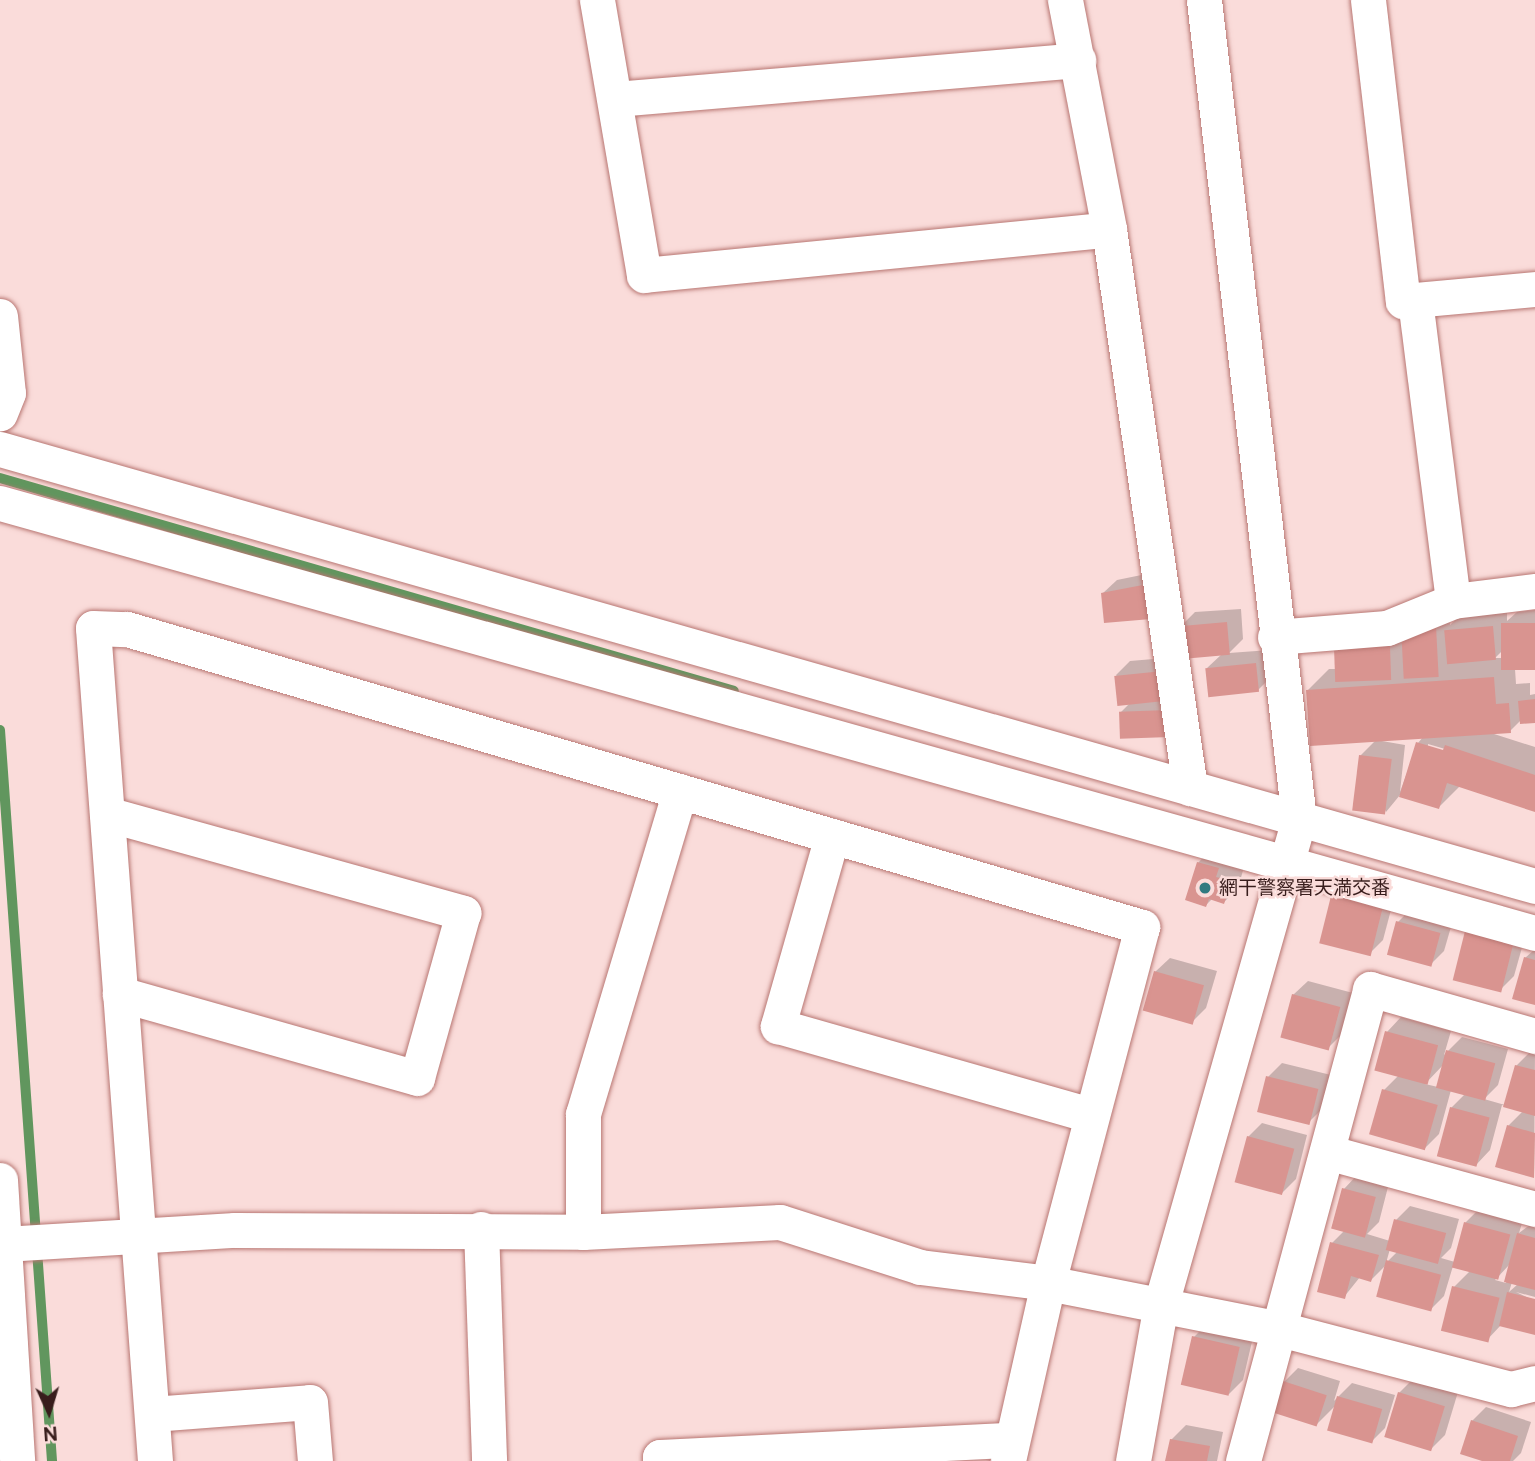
<!DOCTYPE html>
<html>
<head>
<meta charset="utf-8">
<style>
  body { margin:0 }
  #map { position:relative; width:1535px; height:1461px; overflow:hidden; background:#fadcda; font-family:Figtree,"Noto Sans JP",sans-serif }
  div>[style] { position:absolute }
  [style*='--x'] { left:calc(var(--x)*1px); top:calc(var(--y)*1px); width:calc(var(--w)*1px); rotate:calc(var(--a)*1deg) }
  .shadow>* { inset:0; background:#0003 }
  .stream>* { height:10px; margin:-5px; padding:0 5px; transform-origin:5px; border-radius:5px; background:#61965e }
  .building>* { inset:0; background:#d99490; transform-origin:0 0 }
  .roads { filter:drop-shadow(0 0 2px #b87672) drop-shadow(0 0 2px #b87672) }
  .minor>* { height:35px; margin:-17.5px; padding:0 17.5px; transform-origin:17.5px; border-radius:17.5px; background:#fff }
  .dots>* { width:19px; height:19px; translate:-50% -50%; box-sizing:border-box; border:4px solid #fadcda; border-radius:50% }
  span { translate:-50% -50%; white-space:nowrap; text-align:center; line-height:1.15; -webkit-text-stroke:5px #fadcda; paint-order:stroke }
  .poi-label { font-size:19px; color:#381d1c }
  .left { translate:0 -50%; text-align:left }
  .north { position:absolute; left:14px; top:1377px; width:70px; height:70px; -webkit-text-stroke:5px #fadcda; paint-order:stroke; rotate:176deg; font-size:19px; font-weight:700; line-height:28px; text-align:center; color:#381d1c }
  .north::after { content:''; display:block; margin:auto; width:24px; height:32px; background:#381d1c; clip-path:polygon(50% 0,100% 100%,50% 72%,0 100%) }
</style>
</head>
<body>
<div id="map">
  <div class="shadow">
    <i style="clip-path:polygon(1161px 571px,1105px 621px,1102px 594px,1117px 580px)"></i>
    <i style="clip-path:polygon(1241px 609px,1243px 639px,1229px 653px,1270px 650px,1272px 676px,1258px 690px,1207px 668px,1222px 654px,1181px 626px,1195px 612px)"></i>
    <i style="clip-path:polygon(evenodd,1535px 610px,1535px 668px,1515px 669px,1516px 684px,1530px 683px,1530px 695px,1535px 694px,1535px 721px,1521px 720px,1510px 731px,1491px 733px,1535px 747px,1535px 810px,1460px 786px,1439px 807px,1400px 795px,1386px 812px,1360px 756px,1376px 740px,1308px 690px,1329px 669px,1337px 669px,1336px 649px,1449px 612px,1450px 625px,1459px 616px,1507px 613px,1507px 621px,1517px 612px,1535px 610px,1504px 649px,1504px 658px,1495px 658px,1504px 649px,1535px 610px,1423px 737px,1418px 743px,1400px 792px,1405px 745px,1376px 740px,1423px 737px,1535px 610px,1428px 744px,1452px 751px,1451px 754px,1428px 747px,1428px 744px)"></i>
    <i style="clip-path:polygon(1177px 657px,1183px 721px,1121px 712px,1131px 702px,1116px 675px,1130px 661px)"></i>
    <i style="clip-path:polygon(1212px 848px,1244px 867px,1238px 888px,1224px 902px,1213px 898px,1206px 905px,1198px 863px)"></i>
    <i style="clip-path:polygon(1397px 887px,1383px 940px,1369px 954px,1320px 941px)"></i>
    <i style="clip-path:polygon(1412px 908px,1453px 920px,1444px 951px,1430px 965px,1398px 922px)"></i>
    <i style="clip-path:polygon(1528px 926px,1514px 976px,1500px 990px,1454px 979px)"></i>
    <i style="clip-path:polygon(1535px 949px,1535px 1003px,1525px 958px)"></i>
    <i style="clip-path:polygon(1170px 958px,1217px 971px,1206px 1008px,1192px 1022px,1155px 972px)"></i>
    <i style="clip-path:polygon(1308px 981px,1353px 993px,1342px 1034px,1328px 1048px,1293px 995px)"></i>
    <i style="clip-path:polygon(evenodd,1401px 1017px,1451px 1031px,1444px 1055px,1462px 1037px,1508px 1049px,1498px 1085px,1484px 1099px,1505px 1105px,1516px 1066px,1530px 1052px,1535px 1053px,1534px 1176px,1508px 1126px,1523px 1111px,1502px 1105px,1490px 1150px,1476px 1165px,1451px 1108px,1465px 1094px,1451px 1090px,1439px 1134px,1425px 1148px,1384px 1090px,1399px 1075px,1387px 1032px,1401px 1017px,1444px 1064px,1438px 1087px,1425px 1084px,1444px 1064px)"></i>
    <i style="clip-path:polygon(1282px 1063px,1331px 1075px,1322px 1109px,1308px 1123px,1268px 1077px)"></i>
    <i style="clip-path:polygon(1262px 1123px,1307px 1135px,1296px 1179px,1282px 1193px,1248px 1137px)"></i>
    <i style="clip-path:polygon(evenodd,1358px 1174px,1389px 1183px,1379px 1222px,1367px 1234px,1390px 1241px,1396px 1220px,1410px 1206px,1459px 1219px,1451px 1248px,1441px 1258px,1455px 1262px,1465px 1223px,1479px 1209px,1523px 1220px,1519px 1233px,1535px 1221px,1535px 1297px,1516px 1292px,1535px 1301px,1535px 1333px,1501px 1325px,1486px 1341px,1454px 1287px,1471px 1270px,1453px 1266px,1444px 1296px,1430px 1310px,1387px 1264px,1371px 1280px,1360px 1277px,1344px 1297px,1332px 1243px,1344px 1231px,1344px 1189px,1358px 1174px,1390px 1249px,1398px 1251px,1386px 1263px,1390px 1249px,1358px 1174px,1510px 1264px,1506px 1283px,1495px 1280px,1510px 1264px,1358px 1174px,1512px 1282px,1518px 1284px,1509px 1292px,1512px 1282px)"></i>
    <i style="clip-path:polygon(1208px 1323px,1254px 1333px,1243px 1380px,1229px 1394px,1194px 1337px)"></i>
    <i style="clip-path:polygon(1298px 1368px,1340px 1381px,1334px 1401px,1352px 1383px,1395px 1395px,1385px 1428px,1371px 1442px,1336px 1405px,1317px 1424px,1284px 1382px)"></i>
    <i style="clip-path:polygon(1413px 1379px,1458px 1392px,1445px 1435px,1431px 1449px,1399px 1393px)"></i>
    <i style="clip-path:polygon(1486px 1407px,1531px 1422px,1521px 1453px,1513px 1461px,1488px 1461px,1472px 1421px)"></i>
    <i style="clip-path:polygon(1186px 1425px,1223px 1432px,1217px 1461px,1167px 1461px,1171px 1440px)"></i>
  </div>
  <div class="stream">
    <i style="--x:0;--y:478;--w:764;--a:16.18"></i>
    <i style="--x:0;--y:730;--w:733;--a:85.93"></i>
  </div>
  <div class="building">
    <i style="clip-path:polygon(1148px 584px,1151px 619px,1104px 623px,1101px 593px)"></i>
    <i style="left:1227px;top:622px;width:33px;height:48px;rotate:85deg"></i>
    <i style="left:1535px;top:623px;width:47px;height:34px;rotate:90deg"></i>
    <i style="left:1436px;top:626px;width:51px;height:35px;rotate:87deg"></i>
    <i style="left:1493px;top:626px;width:34px;height:49px;rotate:85deg"></i>
    <i style="left:1390px;top:646px;width:34px;height:56px;rotate:88deg"></i>
    <i style="left:1256px;top:663px;width:29px;height:51px;rotate:84deg"></i>
    <i style="left:1163px;top:671px;width:30px;height:49px;rotate:84deg"></i>
    <i style="clip-path:polygon(1494px 677px,1496px 704px,1509px 703px,1511px 733px,1310px 746px,1306px 690px)"></i>
    <i style="clip-path:polygon(1535px 699px,1535px 723px,1520px 724px,1518px 701px)"></i>
    <i style="left:1169px;top:710px;width:27px;height:50px;rotate:88deg"></i>
    <i style="clip-path:polygon(1416px 742px,1443px 750px,1445px 745px,1535px 775px,1535px 812px,1447px 783px,1439px 809px,1399px 797px)"></i>
    <i style="left:1359px;top:755px;width:33px;height:56px;rotate:7deg"></i>
    <i style="clip-path:polygon(1197px 862px,1219px 868px,1216px 877px,1232px 881px,1224px 904px,1209px 899px,1206px 907px,1185px 900px)"></i>
    <i style="left:1333px;top:888px;width:53px;height:57px;rotate:14deg"></i>
    <i style="left:1396px;top:921px;width:46px;height:35px;rotate:15deg"></i>
    <i style="left:1466px;top:927px;width:50px;height:55px;rotate:14deg"></i>
    <i style="clip-path:polygon(1524px 957px,1535px 960px,1535px 1005px,1512px 999px)"></i>
    <i style="left:1154px;top:971px;width:52px;height:41px;rotate:16deg"></i>
    <i style="left:1292px;top:994px;width:50px;height:45px;rotate:15deg"></i>
    <i style="left:1385px;top:1031px;width:55px;height:41px;rotate:15deg"></i>
    <i style="left:1446px;top:1050px;width:51px;height:39px;rotate:15deg"></i>
    <i style="clip-path:polygon(1515px 1065px,1535px 1070px,1535px 1116px,1503px 1107px)"></i>
    <i style="left:1266px;top:1076px;width:54px;height:37px;rotate:14deg"></i>
    <i style="left:1382px;top:1089px;width:58px;height:47px;rotate:16deg"></i>
    <i style="left:1450px;top:1107px;width:41px;height:51px;rotate:15deg"></i>
    <i style="clip-path:polygon(1507px 1125px,1535px 1133px,1534px 1178px,1495px 1167px)"></i>
    <i style="left:1247px;top:1136px;width:49px;height:48px;rotate:15deg"></i>
    <i style="left:1342px;top:1188px;width:35px;height:42px;rotate:15deg"></i>
    <i style="left:1394px;top:1219px;width:54px;height:32px;rotate:15deg"></i>
    <i style="left:1464px;top:1222px;width:48px;height:47px;rotate:15deg"></i>
    <i style="clip-path:polygon(1517px 1233px,1535px 1238px,1535px 1290px,1504px 1282px)"></i>
    <i style="clip-path:polygon(1330px 1242px,1379px 1255px,1371px 1282px,1351px 1276px,1345px 1299px,1317px 1292px)"></i>
    <i style="left:1386px;top:1260px;width:57px;height:38px;rotate:15deg"></i>
    <i style="left:1452px;top:1286px;width:49px;height:46px;rotate:14deg"></i>
    <i style="clip-path:polygon(1507px 1292px,1535px 1299px,1535px 1335px,1499px 1326px)"></i>
    <i style="left:1192px;top:1336px;width:49px;height:50px;rotate:13deg"></i>
    <i style="left:1283px;top:1381px;width:46px;height:33px;rotate:18deg"></i>
    <i style="left:1398px;top:1392px;width:49px;height:47px;rotate:17deg"></i>
    <i style="left:1337px;top:1396px;width:47px;height:36px;rotate:16deg"></i>
    <i style="clip-path:polygon(1471px 1420px,1518px 1436px,1510px 1461px,1482px 1461px,1460px 1454px)"></i>
    <i style="clip-path:polygon(1170px 1439px,1210px 1446px,1207px 1461px,1165px 1461px)"></i>
  </div>
  <div class="roads">
    <div class="minor">
      <i style="--x:597;--y:0;--w:279;--a:80.3"></i>
      <i style="--x:644;--y:275;--w:467;--a:-5.6"></i>
      <i style="--x:1065;--y:0;--w:233;--a:79.1"></i>
      <i style="--x:1109;--y:229;--w:565;--a:81.76"></i>
      <i style="--x:1368;--y:0;--w:303;--a:83.4"></i>
      <i style="--x:1403;--y:301;--w:133;--a:-5.2"></i>
      <i style="--x:615;--y:99;--w:465;--a:-4.8"></i>
      <i style="--x:1415;--y:300;--w:303;--a:82.8"></i>
      <i style="--x:0;--y:316;--w:77;--a:84.1"></i>
      <i style="--x:8;--y:393;--w:22;--a:112"></i>
      <i style="--x:0;--y:449;--w:1596;--a:15.89"></i>
      <i style="--x:0;--y:503;--w:1594;--a:15.65"></i>
      <i style="--x:1275;--y:637;--w:112;--a:-4.6"></i>
      <i style="--x:1387;--y:628;--w:71;--a:-22.2"></i>
      <i style="--x:1453;--y:601;--w:83;--a:-7"></i>
      <i style="--x:107;--y:814;--w:370;--a:15.5"></i>
      <i style="--x:463;--y:913;--w:171;--a:105.6"></i>
      <i style="--x:417;--y:1078;--w:309;--a:-164.2"></i>
      <i style="--x:832;--y:836;--w:198;--a:105.9"></i>
      <i style="--x:778;--y:1026;--w:324;--a:15.9"></i>
      <i style="--x:1327;--y:1152;--w:216;--a:15.3"></i>
      <i style="--x:0;--y:1180;--w:282;--a:86.5"></i>
      <i style="--x:481;--y:1229;--w:232;--a:88"></i>
      <i style="--x:583;--y:1232;--w:118;--a:-90"></i>
      <i style="--x:583;--y:1114;--w:337;--a:-73.3"></i>
      <i style="--x:4;--y:1244;--w:231;--a:-3.5"></i>
      <i style="--x:235;--y:1230;--w:348;--a:0.3"></i>
      <i style="--x:583;--y:1232;--w:197;--a:-2.9"></i>
      <i style="--x:780;--y:1222;--w:147;--a:17.8"></i>
      <i style="--x:920;--y:1267;--w:129;--a:7.1"></i>
      <i style="--x:1048;--y:1283;--w:237;--a:11.2"></i>
      <i style="--x:1280;--y:1329;--w:239;--a:14.6"></i>
      <i style="--x:1511;--y:1389;--w:25;--a:-14"></i>
      <i style="--x:152;--y:1414;--w:158;--a:-4.3"></i>
      <i style="--x:310;--y:1402;--w:59;--a:85.2"></i>
      <i style="--x:155;--y:1461;--w:835;--a:-94.26"></i>
      <i style="--x:93;--y:628;--w:34;--a:2"></i>
      <i style="--x:127;--y:629;--w:1058;--a:16.36"></i>
      <i style="--x:1142;--y:927;--w:368;--a:104.8"></i>
      <i style="--x:1048;--y:1283;--w:182;--a:102.7"></i>
      <i style="--x:660;--y:1461;--w:4;--a:-90"></i>
      <i style="--x:660;--y:1457;--w:351;--a:-2.8"></i>
      <i style="--x:1133;--y:1461;--w:159;--a:-79.9"></i>
      <i style="--x:1161;--y:1304;--w:504;--a:-74.12"></i>
      <i style="--x:1299;--y:819;--w:824;--a:-96.62"></i>
      <i style="--x:1243;--y:1461;--w:489;--a:-74.9"></i>
      <i style="--x:1370;--y:989;--w:172;--a:15.9"></i>
    </div>
  </div>
  <div class="dots">
    <i style="left:1205px;top:888px;background:#317a80"></i>
  </div>
  <div class="poi-label">
    <span class="left" style="left:1219px;top:888px">網干警察署天満交番</span>
  </div>
  <div class="north">N</div>
</div>
</body>
</html>
